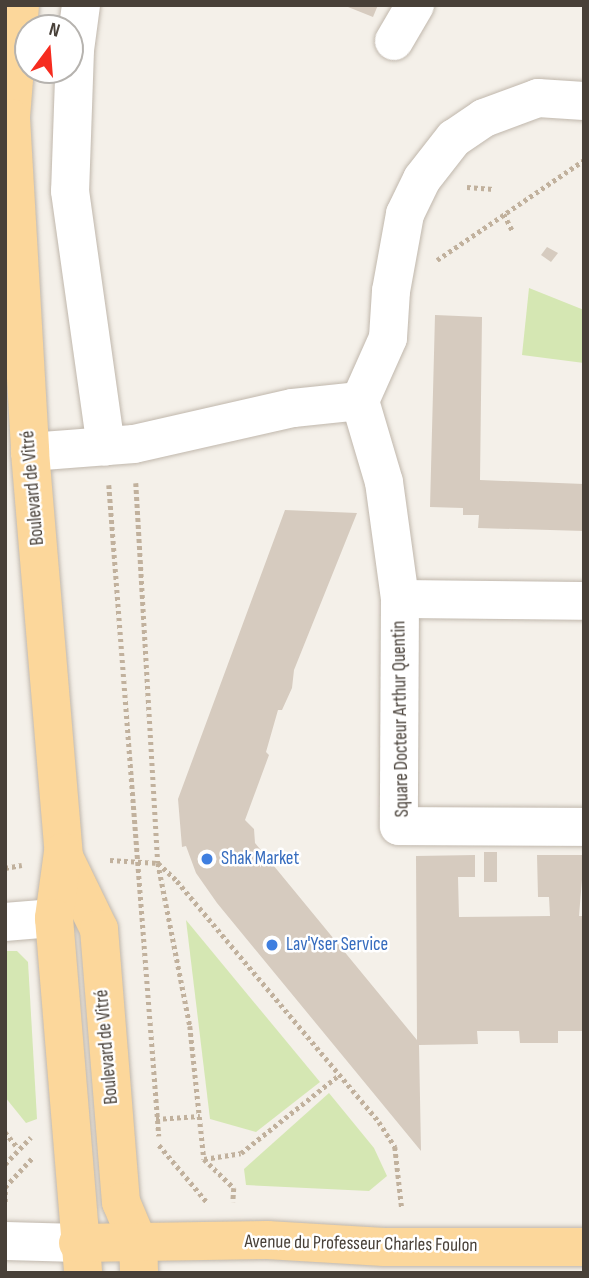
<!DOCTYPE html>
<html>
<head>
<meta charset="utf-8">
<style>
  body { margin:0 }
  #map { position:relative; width:589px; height:1278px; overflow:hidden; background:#f4f0e9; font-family:"Sofia Sans Condensed",sans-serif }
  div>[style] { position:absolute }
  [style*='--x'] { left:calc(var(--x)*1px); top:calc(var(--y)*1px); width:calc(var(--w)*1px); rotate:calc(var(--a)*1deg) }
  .green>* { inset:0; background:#d5e7b3 }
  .building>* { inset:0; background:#d6cbbf; transform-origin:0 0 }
  .path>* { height:4.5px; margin-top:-2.25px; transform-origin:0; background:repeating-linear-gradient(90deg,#c1b19d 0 3.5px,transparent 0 7px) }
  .roads { filter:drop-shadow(0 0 2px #c0b7ac) drop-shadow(0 0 2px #c0b7ac) }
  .minor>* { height:38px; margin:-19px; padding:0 19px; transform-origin:19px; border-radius:19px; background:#fff }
  .major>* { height:38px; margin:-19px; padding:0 19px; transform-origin:19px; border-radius:19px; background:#fcd79b }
  .dots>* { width:19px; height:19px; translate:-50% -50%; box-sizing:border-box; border:4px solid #fff; border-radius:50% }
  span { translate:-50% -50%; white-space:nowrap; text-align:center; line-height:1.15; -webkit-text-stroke:5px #fff; paint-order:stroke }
  .street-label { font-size:19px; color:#484038 }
  .shop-label { font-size:19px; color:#366cbe }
  .left { translate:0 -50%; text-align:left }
  .frame { position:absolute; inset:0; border:7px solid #484038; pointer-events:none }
  .north { position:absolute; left:14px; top:14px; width:70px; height:70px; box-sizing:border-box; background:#fff; border:2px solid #b6b3af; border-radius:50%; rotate:16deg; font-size:19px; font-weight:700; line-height:28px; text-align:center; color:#484038 }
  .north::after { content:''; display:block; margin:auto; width:24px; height:32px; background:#f62c1f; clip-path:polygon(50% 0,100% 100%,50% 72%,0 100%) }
</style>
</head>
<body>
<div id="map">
  <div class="green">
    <i style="clip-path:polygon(529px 288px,584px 310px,584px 363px,522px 355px)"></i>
    <i style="clip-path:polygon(186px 920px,320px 1082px,256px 1132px,210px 1119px)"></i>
    <i style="clip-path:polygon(5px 951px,17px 951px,28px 962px,37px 1119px,26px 1123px,5px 1097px)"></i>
    <i style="clip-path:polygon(329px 1093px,374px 1148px,387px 1176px,369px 1191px,246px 1185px,244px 1169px)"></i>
  </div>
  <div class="building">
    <i style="clip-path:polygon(343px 5px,378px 5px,373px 17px)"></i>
    <i style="clip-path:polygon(547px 247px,558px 253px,551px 262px,541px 255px)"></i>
    <i style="clip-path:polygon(435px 315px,482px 317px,480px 480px,584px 484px,584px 531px,478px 528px,479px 515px,463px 515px,463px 508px,430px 507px)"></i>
    <i style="clip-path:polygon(285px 510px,357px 513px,294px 670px,292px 688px,282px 710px,278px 710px,266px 752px,269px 755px,245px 820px,254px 829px,255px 843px,417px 1040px,416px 856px,475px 855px,475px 877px,458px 877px,459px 917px,550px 916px,549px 897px,538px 897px,537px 855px,584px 855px,579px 916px,584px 916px,584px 1031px,558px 1031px,558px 1043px,520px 1043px,519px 1031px,477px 1031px,478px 1044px,419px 1045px,421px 1151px,217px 903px,196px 873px,186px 846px,182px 847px,178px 799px)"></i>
    <i style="left:484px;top:852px;width:13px;height:30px"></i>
  </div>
  <div class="path">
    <i style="--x:467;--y:187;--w:27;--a:4"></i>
    <i style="--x:504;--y:214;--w:18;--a:63"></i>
    <i style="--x:437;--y:260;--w:178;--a:-34.2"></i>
    <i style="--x:136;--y:483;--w:381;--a:86.7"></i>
    <i style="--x:158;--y:863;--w:166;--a:78.9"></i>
    <i style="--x:190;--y:1026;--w:134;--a:84"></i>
    <i style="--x:204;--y:1159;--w:42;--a:44"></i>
    <i style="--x:234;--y:1188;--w:14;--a:94"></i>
    <i style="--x:109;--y:485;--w:653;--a:85.61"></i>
    <i style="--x:110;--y:860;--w:48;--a:3.6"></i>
    <i style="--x:158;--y:863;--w:26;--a:43"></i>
    <i style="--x:177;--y:881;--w:314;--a:50"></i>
    <i style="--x:379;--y:1122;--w:30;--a:57"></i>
    <i style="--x:395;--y:1147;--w:62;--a:83.6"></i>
    <i style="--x:5;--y:868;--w:17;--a:-10"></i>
    <i style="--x:156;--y:1119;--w:44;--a:-3.9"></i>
    <i style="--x:5;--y:1132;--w:19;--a:51"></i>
    <i style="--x:159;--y:1145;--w:75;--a:49.9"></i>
    <i style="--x:204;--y:1159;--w:37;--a:-9"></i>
    <i style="--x:241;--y:1153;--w:125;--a:-38.5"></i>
    <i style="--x:5;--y:1164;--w:37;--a:-46"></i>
    <i style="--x:5;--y:1202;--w:15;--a:-90"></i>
    <i style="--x:5;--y:1187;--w:42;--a:-46.9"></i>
  </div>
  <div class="roads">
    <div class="minor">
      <i style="--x:81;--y:5;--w:45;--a:97.6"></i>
      <i style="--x:75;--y:50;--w:141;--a:92"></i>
      <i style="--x:70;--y:191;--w:258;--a:82"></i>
      <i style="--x:394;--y:41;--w:42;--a:-59.7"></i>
      <i style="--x:584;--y:101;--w:46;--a:-176.3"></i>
      <i style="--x:538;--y:98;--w:58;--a:159.7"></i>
      <i style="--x:484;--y:118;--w:36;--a:146"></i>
      <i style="--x:454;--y:138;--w:52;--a:128"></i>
      <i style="--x:422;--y:179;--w:39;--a:116"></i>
      <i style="--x:405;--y:214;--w:78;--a:100.3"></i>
      <i style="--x:391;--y:291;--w:47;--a:93.7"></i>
      <i style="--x:388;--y:338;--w:69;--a:114"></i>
      <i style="--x:360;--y:401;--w:84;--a:73.5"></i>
      <i style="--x:384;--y:482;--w:118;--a:82.2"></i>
      <i style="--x:400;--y:599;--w:227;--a:90.3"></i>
      <i style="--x:399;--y:826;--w:185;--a:0.3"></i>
      <i style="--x:30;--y:452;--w:104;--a:-4.4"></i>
      <i style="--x:134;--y:444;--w:163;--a:-12.8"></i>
      <i style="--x:293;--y:408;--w:67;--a:-6"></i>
      <i style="--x:400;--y:599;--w:184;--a:0.6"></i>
      <i style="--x:5;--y:922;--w:49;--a:-4.7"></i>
      <i style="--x:5;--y:1241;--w:73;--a:1.6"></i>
    </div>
    <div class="major">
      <i style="--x:20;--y:5;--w:113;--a:94.6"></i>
      <i style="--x:11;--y:118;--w:335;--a:86.7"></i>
      <i style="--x:30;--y:452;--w:406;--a:85.2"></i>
      <i style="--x:64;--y:857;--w:80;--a:64.1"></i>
      <i style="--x:99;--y:929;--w:274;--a:85.4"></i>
      <i style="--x:121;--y:1202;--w:43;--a:67"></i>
      <i style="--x:138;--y:1242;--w:31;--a:88"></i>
      <i style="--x:63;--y:852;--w:67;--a:97.8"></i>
      <i style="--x:54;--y:918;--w:356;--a:85.3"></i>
      <i style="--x:78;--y:1243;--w:189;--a:-0.9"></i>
      <i style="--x:267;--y:1240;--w:117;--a:3.4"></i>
      <i style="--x:384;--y:1247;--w:200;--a:0"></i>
    </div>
  </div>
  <div class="dots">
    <i style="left:207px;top:859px;background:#3f7fe0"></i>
    <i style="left:272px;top:945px;background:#3f7fe0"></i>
  </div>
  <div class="street-label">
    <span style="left:33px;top:488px;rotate:-95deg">Boulevard de Vitré</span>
    <span style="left:401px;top:719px;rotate:-91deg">Square Docteur Arthur Quentin</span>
    <span style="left:107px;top:1047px;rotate:-95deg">Boulevard de Vitré</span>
    <span style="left:361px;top:1244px;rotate:1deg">Avenue du Professeur Charles Foulon</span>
  </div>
  <div class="shop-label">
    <span class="left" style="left:221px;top:859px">Shak Market</span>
    <span class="left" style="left:286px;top:945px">Lav'Yser Service</span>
  </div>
  <div class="frame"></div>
  <div class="north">N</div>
</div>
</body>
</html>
